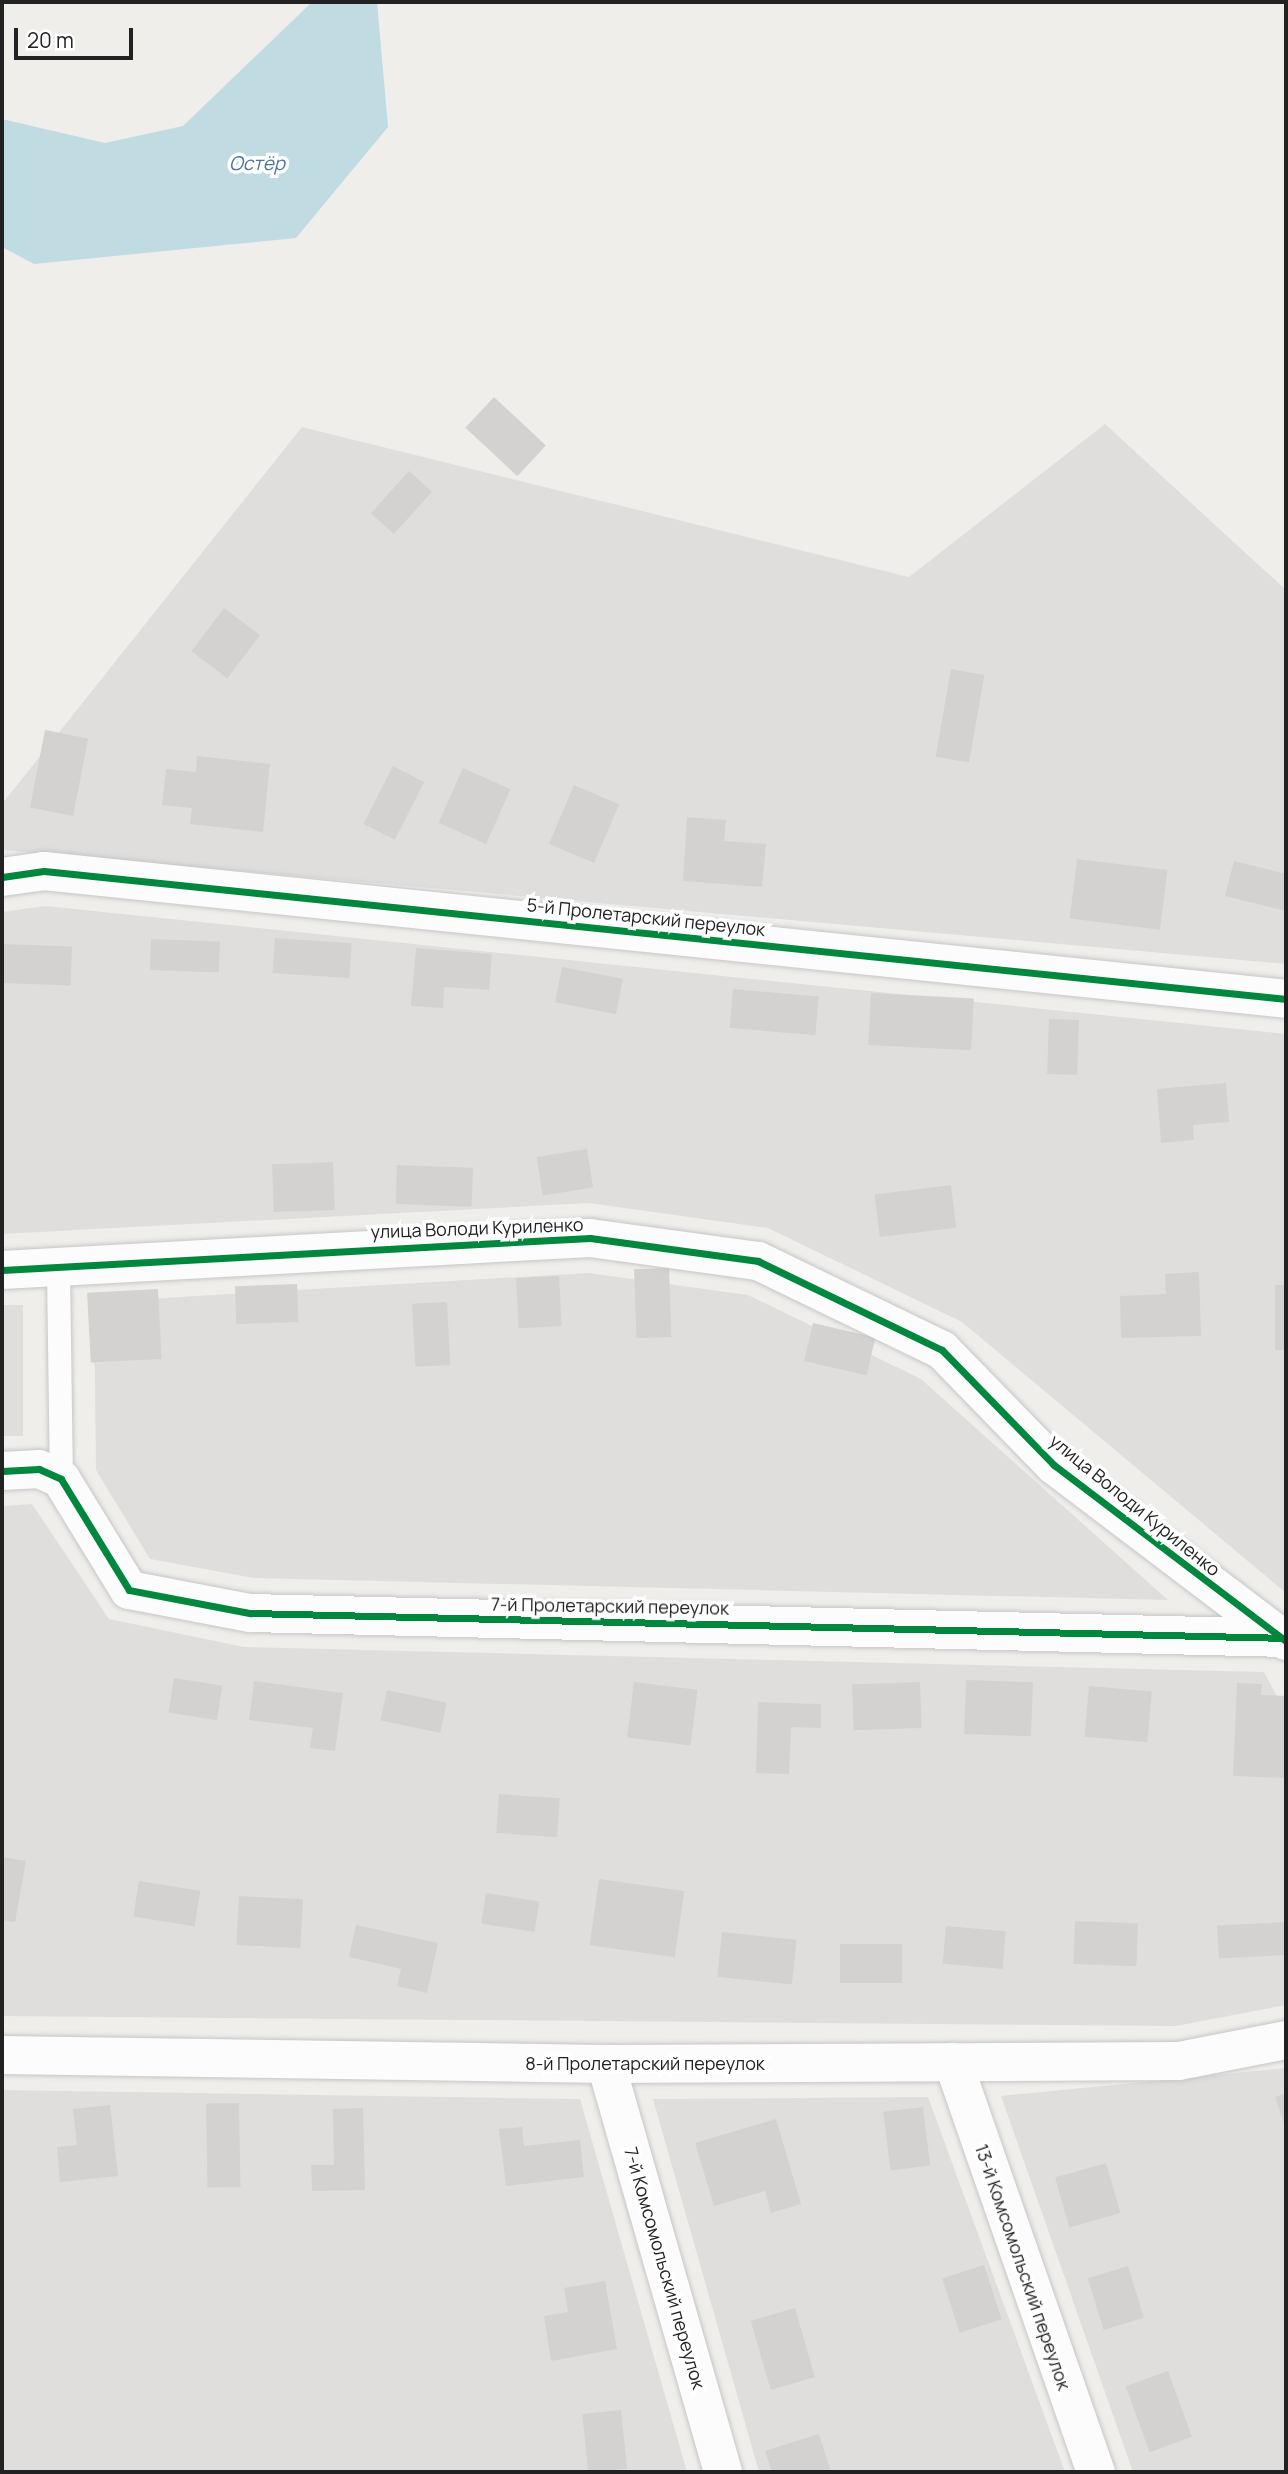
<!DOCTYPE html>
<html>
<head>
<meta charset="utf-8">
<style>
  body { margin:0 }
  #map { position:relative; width:1288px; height:2474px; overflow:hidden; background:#f0eeeb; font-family:Manrope,sans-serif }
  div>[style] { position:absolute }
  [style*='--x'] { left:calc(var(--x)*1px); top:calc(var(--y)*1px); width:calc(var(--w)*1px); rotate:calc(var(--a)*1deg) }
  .residential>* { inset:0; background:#dfdedc; transform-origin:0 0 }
  .water>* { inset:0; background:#c0dbe2 }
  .building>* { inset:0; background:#d4d2d0; transform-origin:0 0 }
  .roads { filter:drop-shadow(0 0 2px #c7c6c5) drop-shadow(0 0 2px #c7c6c5) }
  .service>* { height:23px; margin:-11.5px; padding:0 11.5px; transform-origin:11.5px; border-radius:11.5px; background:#fdfcfc }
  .minor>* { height:38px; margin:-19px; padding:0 19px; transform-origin:19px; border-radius:19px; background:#fdfcfc }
  .cycleway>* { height:7px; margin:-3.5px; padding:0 3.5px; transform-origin:3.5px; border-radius:3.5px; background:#00873e }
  span { translate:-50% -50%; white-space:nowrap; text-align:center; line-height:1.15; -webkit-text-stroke:7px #fff; paint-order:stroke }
  .street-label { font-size:18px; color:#222 }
  .water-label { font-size:19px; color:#4976a1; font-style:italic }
  .frame { position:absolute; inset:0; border:4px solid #222; pointer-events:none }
  .scale { position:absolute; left:14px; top:28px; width:119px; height:32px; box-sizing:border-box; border:4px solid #222; border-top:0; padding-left:9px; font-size:21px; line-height:24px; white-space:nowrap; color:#222; -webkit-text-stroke:5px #fff; paint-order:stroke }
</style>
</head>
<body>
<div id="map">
  <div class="residential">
    <i style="clip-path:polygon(1105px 424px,1286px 590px,1286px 964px,2px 850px,2px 804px,302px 427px,909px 577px)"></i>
    <i style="clip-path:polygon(45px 906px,1286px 1034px,1286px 1593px,962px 1322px,768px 1228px,589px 1203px,2px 1234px,2px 912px)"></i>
    <i style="clip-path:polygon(588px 1273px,748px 1295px,921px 1379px,1168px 1600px,254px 1578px,150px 1559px,96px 1470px,94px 1302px)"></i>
    <i style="left:2px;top:1305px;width:21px;height:131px"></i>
    <i style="clip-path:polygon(32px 1504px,109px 1619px,244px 1647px,1264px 1672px,1286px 1713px,1286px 2005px,1176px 2026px,2px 2016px,2px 1506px)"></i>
    <i style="clip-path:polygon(1286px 2068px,1286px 2472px,1133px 2472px,1001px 2096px)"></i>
    <i style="clip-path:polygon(2px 2090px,580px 2099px,687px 2472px,2px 2472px)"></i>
    <i style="clip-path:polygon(928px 2097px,1065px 2472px,759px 2472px,653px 2099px)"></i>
  </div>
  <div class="water">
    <i style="clip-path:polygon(312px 2px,377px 2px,388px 127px,296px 238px,34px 264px,2px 247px,2px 119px,105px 143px,183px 126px)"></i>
  </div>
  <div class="building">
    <i style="left:494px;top:397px;width:71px;height:42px;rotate:43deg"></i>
    <i style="left:409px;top:471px;width:31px;height:57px;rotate:42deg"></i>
    <i style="left:224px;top:608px;width:45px;height:54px;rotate:37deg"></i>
    <i style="left:951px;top:669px;width:34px;height:89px;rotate:10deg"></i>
    <i style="left:45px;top:730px;width:44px;height:79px;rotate:11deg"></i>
    <i style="clip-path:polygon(197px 756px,270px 764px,263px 832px,190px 824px,192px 808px,162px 805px,166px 769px,196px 772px)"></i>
    <i style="left:393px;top:766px;width:35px;height:65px;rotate:27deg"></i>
    <i style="left:463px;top:768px;width:52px;height:60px;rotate:24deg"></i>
    <i style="left:574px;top:785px;width:49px;height:64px;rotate:23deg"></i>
    <i style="clip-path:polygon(687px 817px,726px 820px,724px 841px,766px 844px,762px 887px,683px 881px)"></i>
    <i style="left:1077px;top:859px;width:91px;height:60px;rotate:7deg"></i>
    <i style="clip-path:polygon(1234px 861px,1286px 874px,1286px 911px,1225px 896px)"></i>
    <i style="left:275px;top:938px;width:77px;height:35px;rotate:4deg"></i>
    <i style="left:151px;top:939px;width:69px;height:31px;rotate:2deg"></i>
    <i style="left:2px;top:944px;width:70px;height:39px;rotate:2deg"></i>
    <i style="clip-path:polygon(416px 948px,492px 954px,489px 990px,444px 987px,443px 1008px,411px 1006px)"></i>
    <i style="left:562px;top:967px;width:62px;height:36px;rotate:11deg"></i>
    <i style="left:733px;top:989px;width:86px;height:39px;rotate:5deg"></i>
    <i style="left:871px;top:993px;width:103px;height:52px;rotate:3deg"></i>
    <i style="left:1049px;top:1019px;width:30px;height:55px;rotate:2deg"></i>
    <i style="clip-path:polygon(1226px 1083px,1229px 1122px,1193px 1125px,1194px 1140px,1161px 1143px,1157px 1089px)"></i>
    <i style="left:587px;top:1149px;width:39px;height:51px;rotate:81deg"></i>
    <i style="left:333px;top:1162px;width:48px;height:61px;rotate:88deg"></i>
    <i style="left:397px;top:1165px;width:76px;height:39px;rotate:2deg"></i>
    <i style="left:951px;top:1185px;width:43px;height:77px;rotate:83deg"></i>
    <i style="left:669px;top:1268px;width:69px;height:35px;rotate:88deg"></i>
    <i style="clip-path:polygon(1199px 1272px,1201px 1336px,1121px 1338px,1120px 1296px,1166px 1294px,1165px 1274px)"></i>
    <i style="left:559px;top:1276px;width:50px;height:43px;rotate:87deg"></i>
    <i style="left:297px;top:1284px;width:38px;height:62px;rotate:88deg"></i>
    <i style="left:1275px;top:1285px;width:11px;height:65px"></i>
    <i style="left:158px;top:1289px;width:70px;height:71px;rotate:87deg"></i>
    <i style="left:447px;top:1302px;width:63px;height:35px;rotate:87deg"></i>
    <i style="left:813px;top:1323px;width:64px;height:39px;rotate:13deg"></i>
    <i style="left:174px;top:1678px;width:49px;height:35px;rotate:9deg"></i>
    <i style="left:966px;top:1680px;width:67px;height:54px;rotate:2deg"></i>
    <i style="clip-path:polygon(254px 1681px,343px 1693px,335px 1751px,310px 1748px,313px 1728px,249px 1720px)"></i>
    <i style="left:634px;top:1682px;width:64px;height:56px;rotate:7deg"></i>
    <i style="left:920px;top:1682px;width:46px;height:68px;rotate:88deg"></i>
    <i style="clip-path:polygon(1237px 1683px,1262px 1684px,1261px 1695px,1286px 1696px,1286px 1778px,1233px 1776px)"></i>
    <i style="left:1089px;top:1686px;width:63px;height:51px;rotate:5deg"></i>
    <i style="left:387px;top:1690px;width:61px;height:31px;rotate:12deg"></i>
    <i style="clip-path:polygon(758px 1702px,821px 1704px,821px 1728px,791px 1727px,789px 1774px,756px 1773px)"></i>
    <i style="left:499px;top:1794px;width:61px;height:39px;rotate:4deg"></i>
    <i style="clip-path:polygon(2px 1857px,26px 1861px,15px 1922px,2px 1920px)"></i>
    <i style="left:599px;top:1879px;width:86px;height:67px;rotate:8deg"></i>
    <i style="left:139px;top:1881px;width:62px;height:36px;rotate:9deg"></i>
    <i style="left:486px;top:1893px;width:54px;height:31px;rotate:9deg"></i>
    <i style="left:239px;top:1896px;width:64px;height:49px;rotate:3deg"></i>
    <i style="left:1075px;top:1921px;width:63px;height:43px;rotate:2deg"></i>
    <i style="left:1284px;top:1922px;width:33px;height:67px;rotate:87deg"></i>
    <i style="clip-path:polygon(356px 1925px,438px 1943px,427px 1993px,397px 1986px,401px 1969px,349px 1957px)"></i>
    <i style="left:946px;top:1926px;width:60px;height:38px;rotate:5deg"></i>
    <i style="left:722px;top:1932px;width:75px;height:45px;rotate:6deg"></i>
    <i style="left:840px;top:1944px;width:62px;height:39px"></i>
    <i style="clip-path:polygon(1286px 2093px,1286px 2129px,1275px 2097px)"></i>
    <i style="left:239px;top:2103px;width:84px;height:33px;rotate:89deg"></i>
    <i style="clip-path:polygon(110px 2105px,118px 2176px,60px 2182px,57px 2147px,77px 2145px,73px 2109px)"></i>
    <i style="left:923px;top:2107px;width:59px;height:40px;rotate:83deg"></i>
    <i style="clip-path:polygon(363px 2108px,365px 2190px,312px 2191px,311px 2165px,334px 2165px,333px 2109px)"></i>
    <i style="clip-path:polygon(776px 2119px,801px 2204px,771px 2213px,765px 2191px,714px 2206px,695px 2143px)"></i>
    <i style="clip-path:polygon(522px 2127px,524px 2146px,580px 2140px,584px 2177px,506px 2186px,499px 2129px)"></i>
    <i style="left:1106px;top:2163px;width:52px;height:53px;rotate:74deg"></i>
    <i style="left:984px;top:2265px;width:57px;height:44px;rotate:72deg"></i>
    <i style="left:1128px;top:2266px;width:54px;height:42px;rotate:73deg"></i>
    <i style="clip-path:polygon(605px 2281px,617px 2349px,551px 2361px,544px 2316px,568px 2312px,564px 2288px)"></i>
    <i style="left:795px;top:2308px;width:72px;height:46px;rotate:74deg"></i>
    <i style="left:1168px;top:2371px;width:70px;height:45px;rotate:70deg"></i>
    <i style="left:621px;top:2410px;width:59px;height:39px;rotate:84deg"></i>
    <i style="clip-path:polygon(819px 2434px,831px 2472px,772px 2472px,765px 2451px)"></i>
  </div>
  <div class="roads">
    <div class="service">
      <i style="--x:58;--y:1269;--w:210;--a:89.2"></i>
    </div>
    <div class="minor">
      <i style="--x:2;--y:877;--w:42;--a:-8.1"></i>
      <i style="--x:44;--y:871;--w:1249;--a:5.88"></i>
      <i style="--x:2;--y:1270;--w:589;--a:-3.12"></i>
      <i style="--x:590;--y:1238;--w:170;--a:7.8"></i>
      <i style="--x:758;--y:1261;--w:204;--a:25.8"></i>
      <i style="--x:942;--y:1350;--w:161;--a:45.8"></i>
      <i style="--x:1054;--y:1465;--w:291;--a:37.2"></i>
      <i style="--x:2;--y:1471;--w:37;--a:-3"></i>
      <i style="--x:39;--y:1469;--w:24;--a:24"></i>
      <i style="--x:61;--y:1479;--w:130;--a:58.5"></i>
      <i style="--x:129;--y:1590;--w:123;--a:10.8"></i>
      <i style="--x:250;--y:1613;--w:1035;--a:1.38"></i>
      <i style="--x:2;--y:2055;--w:604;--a:0.85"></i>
      <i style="--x:606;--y:2064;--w:573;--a:-0.3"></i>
      <i style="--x:1179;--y:2061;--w:109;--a:-11.1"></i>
      <i style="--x:953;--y:2062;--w:434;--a:70.8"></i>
      <i style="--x:606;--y:2064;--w:424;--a:74"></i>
    </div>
  </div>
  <div class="cycleway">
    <i style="--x:2;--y:877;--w:42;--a:-8.1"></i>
    <i style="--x:44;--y:871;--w:1249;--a:5.88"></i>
    <i style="--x:2;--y:1270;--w:589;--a:-3.12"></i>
    <i style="--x:590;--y:1238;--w:170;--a:7.8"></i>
    <i style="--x:758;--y:1261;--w:204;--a:25.8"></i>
    <i style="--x:942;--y:1350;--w:161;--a:45.8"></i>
    <i style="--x:1054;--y:1465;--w:291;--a:37.2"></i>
    <i style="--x:2;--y:1471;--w:37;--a:-3"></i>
    <i style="--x:39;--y:1469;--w:24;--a:24"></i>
    <i style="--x:61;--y:1479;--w:130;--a:58.5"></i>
    <i style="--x:129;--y:1590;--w:123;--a:10.8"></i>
    <i style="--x:250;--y:1613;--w:1035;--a:1.38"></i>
  </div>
  <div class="street-label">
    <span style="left:646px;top:917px;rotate:6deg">5-й Пролетарский переулок</span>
    <span style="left:477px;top:1228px;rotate:-2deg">улица Володи Куриленко</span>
    <span style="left:1135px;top:1505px;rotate:39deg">улица Володи Куриленко</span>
    <span style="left:610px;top:1606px;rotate:1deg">7-й Пролетарский переулок</span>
    <span style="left:645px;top:2063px">8-й Пролетарский переулок</span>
    <span style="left:1023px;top:2267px;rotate:71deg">13-й Комсомольский переулок</span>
    <span style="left:665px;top:2268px;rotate:74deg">7-й Комсомольский переулок</span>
  </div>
  <div class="water-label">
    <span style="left:257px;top:164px">Остёр</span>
  </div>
  <div class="frame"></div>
  <div class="scale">20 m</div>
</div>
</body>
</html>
